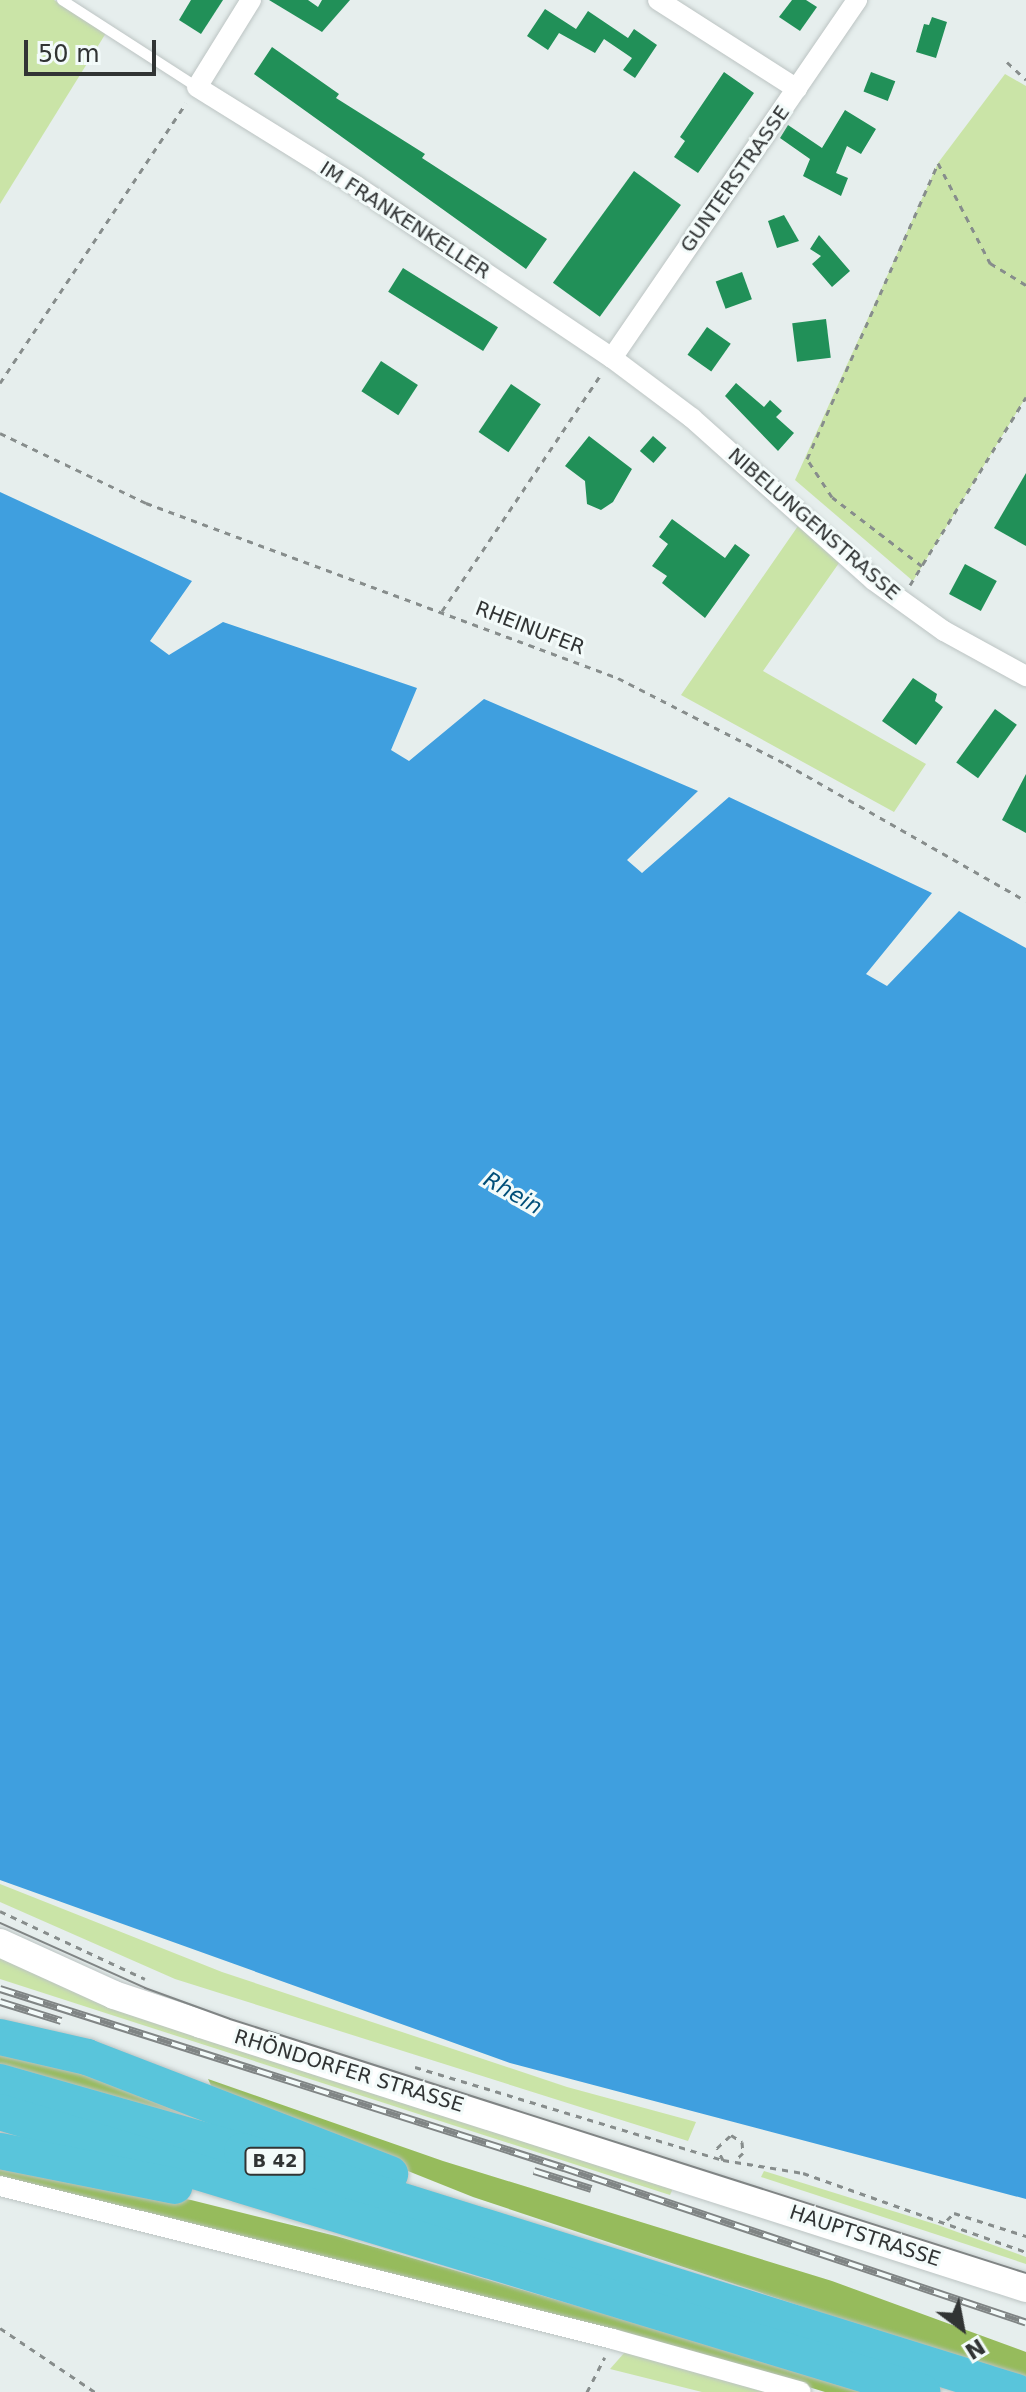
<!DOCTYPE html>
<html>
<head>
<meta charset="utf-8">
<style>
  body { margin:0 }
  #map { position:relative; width:1026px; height:2392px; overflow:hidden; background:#e6eeed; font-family:"DejaVu Sans",sans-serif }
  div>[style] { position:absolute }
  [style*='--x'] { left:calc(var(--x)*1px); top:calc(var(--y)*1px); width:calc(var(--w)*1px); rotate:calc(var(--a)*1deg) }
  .green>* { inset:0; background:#cae4a7 }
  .forest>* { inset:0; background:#96bb5c }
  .water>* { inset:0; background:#3f9fdf }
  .building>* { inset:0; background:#219058; transform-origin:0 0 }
  .path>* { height:3px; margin-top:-1.5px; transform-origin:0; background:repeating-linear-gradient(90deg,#878d8c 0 6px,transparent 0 12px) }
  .roads { filter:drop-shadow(0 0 2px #bcc4c3) drop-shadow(0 0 2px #bcc4c3) }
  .lane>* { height:10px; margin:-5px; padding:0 5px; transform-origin:5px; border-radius:5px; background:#fff }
  .street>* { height:20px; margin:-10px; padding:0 10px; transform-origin:10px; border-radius:10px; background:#fff }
  .secondary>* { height:28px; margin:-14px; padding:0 14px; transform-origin:14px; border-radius:14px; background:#fff }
  .highway>* { height:36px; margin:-18px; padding:0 18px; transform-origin:18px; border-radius:18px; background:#59c5db }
  .tram>* { height:2px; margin:-1px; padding:0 1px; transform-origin:1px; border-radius:1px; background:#808585 }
  .rail>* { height:8px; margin-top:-4px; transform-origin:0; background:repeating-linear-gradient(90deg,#f3fbfa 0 15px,#808585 0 30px); box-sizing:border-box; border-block:2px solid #808585 }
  span { translate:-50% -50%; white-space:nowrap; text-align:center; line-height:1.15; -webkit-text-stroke:6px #f3fbfa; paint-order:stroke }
  .shield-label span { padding:2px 6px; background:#f3fbfa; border:2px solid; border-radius:6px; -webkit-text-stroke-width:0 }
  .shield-label { font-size:18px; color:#313434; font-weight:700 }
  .street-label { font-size:20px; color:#313434 }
  .water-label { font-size:22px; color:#014f79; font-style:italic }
  .north { position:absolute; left:922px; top:2288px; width:80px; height:80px; -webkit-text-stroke:6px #f3fbfa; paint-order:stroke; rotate:148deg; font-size:22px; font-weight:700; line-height:32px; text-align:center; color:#313434 }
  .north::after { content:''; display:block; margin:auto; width:28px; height:36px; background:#313434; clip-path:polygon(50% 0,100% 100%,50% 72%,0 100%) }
  .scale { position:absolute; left:24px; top:40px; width:132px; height:36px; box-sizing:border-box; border:4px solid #313434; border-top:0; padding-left:10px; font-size:24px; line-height:28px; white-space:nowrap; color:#313434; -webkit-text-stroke:6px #f3fbfa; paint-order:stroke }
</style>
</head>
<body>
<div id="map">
  <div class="green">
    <i style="clip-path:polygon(0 0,54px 0,106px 33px,0 204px)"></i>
    <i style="clip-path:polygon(1005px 74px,1026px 86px,1026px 397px,913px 581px,795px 480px,938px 163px)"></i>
    <i style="clip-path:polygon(798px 526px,839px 563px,763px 671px,926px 764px,894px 812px,681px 695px)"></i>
    <i style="clip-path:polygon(0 1884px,222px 1972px,567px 2087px,696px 2122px,688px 2141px,175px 1979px,0 1902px)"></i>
    <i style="clip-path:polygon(0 1954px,675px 2184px,670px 2195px,0 1979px)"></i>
    <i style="clip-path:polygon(764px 2171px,938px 2225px,1026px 2257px,1026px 2264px,761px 2177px)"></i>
    <i style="clip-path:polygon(625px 2352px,777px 2392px,702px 2392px,610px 2369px)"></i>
  </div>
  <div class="forest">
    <i style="clip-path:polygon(0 2046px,16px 2048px,262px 2140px,0 2071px)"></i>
    <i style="clip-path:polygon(208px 2079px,443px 2161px,832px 2281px,1026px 2352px,1026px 2381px,473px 2197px,215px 2094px)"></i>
    <i style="clip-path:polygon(0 2163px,191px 2200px,336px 2236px,875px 2392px,825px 2392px,720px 2360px,0 2180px)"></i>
  </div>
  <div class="water">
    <i style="clip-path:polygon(0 492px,192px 581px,150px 641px,169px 655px,223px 622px,417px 688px,391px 750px,409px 761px,484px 699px,698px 791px,627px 860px,642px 873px,729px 797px,932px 893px,866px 974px,887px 986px,959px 911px,1026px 948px,1026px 2199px,510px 2063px,0 1880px)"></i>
  </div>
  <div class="building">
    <i style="clip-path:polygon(191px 0,223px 0,201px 34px,179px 20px)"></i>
    <i style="clip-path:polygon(269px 0,308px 0,318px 7px,322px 0,350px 0,322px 32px)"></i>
    <i style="clip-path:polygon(792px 0,806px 0,817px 7px,800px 31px,779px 17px)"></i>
    <i style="clip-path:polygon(545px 9px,576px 29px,588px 11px,628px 38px,634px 29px,657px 45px,635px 78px,623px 70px,632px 58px,604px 39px,595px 53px,559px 33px,548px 50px,527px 36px)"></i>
    <i style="clip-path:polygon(932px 17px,947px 22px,936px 58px,916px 52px,924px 24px,929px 25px)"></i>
    <i style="clip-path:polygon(272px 47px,339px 94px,336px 98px,425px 154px,422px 158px,547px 239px,526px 269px,254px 74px)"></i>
    <i style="clip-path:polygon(724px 72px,754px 93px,698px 173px,674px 157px,685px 141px,680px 137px)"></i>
    <i style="left:871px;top:72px;width:26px;height:21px;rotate:21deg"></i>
    <i style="clip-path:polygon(845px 110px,876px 129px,861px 154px,847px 146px,836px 173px,848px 178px,841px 196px,803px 176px,810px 159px,780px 138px,788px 125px,822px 148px)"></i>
    <i style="left:634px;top:171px;width:58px;height:138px;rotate:36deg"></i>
    <i style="clip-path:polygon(784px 215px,799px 241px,777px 248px,768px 221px)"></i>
    <i style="clip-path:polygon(819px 235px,850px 271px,832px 287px,812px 264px,821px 256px,810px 249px)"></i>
    <i style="left:403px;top:268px;width:112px;height:28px;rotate:32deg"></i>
    <i style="left:742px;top:272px;width:29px;height:28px;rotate:70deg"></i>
    <i style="left:826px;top:319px;width:39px;height:34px;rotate:83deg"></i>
    <i style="left:707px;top:327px;width:29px;height:34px;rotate:35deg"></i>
    <i style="left:381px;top:361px;width:44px;height:36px;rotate:33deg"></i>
    <i style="clip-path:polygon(736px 383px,764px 407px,770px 400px,782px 411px,776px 417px,794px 433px,778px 451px,725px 396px)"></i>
    <i style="left:511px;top:384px;width:36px;height:58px;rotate:34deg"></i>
    <i style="clip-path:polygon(589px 436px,632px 469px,613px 502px,601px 510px,587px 504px,585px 481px,565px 466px)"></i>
    <i style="left:653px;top:436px;width:18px;height:20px;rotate:41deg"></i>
    <i style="clip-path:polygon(1026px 473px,1026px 546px,994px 528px)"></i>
    <i style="clip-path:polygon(672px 519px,725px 558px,735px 544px,750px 555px,705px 618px,662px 583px,667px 576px,652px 566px,668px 544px,659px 537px)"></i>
    <i style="left:965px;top:564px;width:36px;height:34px;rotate:28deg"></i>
    <i style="clip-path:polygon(913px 678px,937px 694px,935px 701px,943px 707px,916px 745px,882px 721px)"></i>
    <i style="left:995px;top:709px;width:27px;height:66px;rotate:36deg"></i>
    <i style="clip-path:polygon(1026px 774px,1026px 833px,1002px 820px)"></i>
  </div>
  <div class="path">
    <i style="--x:1007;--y:62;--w:26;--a:43"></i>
    <i style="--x:938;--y:163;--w:113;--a:62.5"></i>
    <i style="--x:990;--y:263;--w:42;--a:31.4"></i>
    <i style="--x:0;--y:383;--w:336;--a:-56.4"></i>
    <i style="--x:0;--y:433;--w:162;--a:25.6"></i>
    <i style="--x:146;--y:503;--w:503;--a:20.34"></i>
    <i style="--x:618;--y:678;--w:189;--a:27.1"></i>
    <i style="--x:786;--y:764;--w:276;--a:29.7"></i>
    <i style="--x:922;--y:566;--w:113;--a:-142.5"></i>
    <i style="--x:832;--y:497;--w:45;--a:-123.3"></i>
    <i style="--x:807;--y:459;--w:324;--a:-66.1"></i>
    <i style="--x:910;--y:585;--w:221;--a:-58.3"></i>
    <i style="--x:442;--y:611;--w:285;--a:-56.1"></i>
    <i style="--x:0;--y:1911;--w:160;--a:25.1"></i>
    <i style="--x:415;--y:2067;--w:322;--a:16.8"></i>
    <i style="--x:723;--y:2160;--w:81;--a:9.2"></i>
    <i style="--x:803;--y:2173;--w:237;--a:19.5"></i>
    <i style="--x:723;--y:2160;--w:13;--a:-117"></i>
    <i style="--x:717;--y:2148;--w:19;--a:-43"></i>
    <i style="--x:731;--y:2135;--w:13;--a:32"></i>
    <i style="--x:742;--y:2142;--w:11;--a:85"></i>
    <i style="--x:743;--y:2153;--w:12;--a:138"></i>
    <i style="--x:947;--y:2220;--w:10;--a:-45"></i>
    <i style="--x:954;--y:2213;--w:76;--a:17.7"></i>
    <i style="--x:0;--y:2328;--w:115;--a:34"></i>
    <i style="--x:587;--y:2392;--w:39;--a:-63"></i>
  </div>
  <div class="roads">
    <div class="lane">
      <i style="--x:62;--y:0;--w:161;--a:32.8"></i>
    </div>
    <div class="street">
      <i style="--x:251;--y:0;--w:102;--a:121.8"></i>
      <i style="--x:197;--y:87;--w:187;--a:31.9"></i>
      <i style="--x:356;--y:186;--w:308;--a:33.9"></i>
      <i style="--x:612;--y:358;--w:100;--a:36.9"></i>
      <i style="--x:692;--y:418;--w:243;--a:41.8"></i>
      <i style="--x:873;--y:580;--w:87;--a:35.7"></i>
      <i style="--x:944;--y:631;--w:94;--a:28.8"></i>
      <i style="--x:658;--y:0;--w:165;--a:32.6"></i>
      <i style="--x:612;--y:358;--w:434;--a:-55.6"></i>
      <i style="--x:0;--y:2186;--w:632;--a:14.01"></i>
      <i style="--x:613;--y:2339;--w:195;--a:15.7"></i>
    </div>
    <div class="secondary">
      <i style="--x:0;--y:1943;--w:125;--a:24.5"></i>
      <i style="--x:114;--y:1995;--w:92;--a:18.4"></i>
      <i style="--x:201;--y:2024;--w:866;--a:17.74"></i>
    </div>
    <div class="highway">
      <i style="--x:0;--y:2037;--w:89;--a:12.9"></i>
      <i style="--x:87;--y:2057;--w:325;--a:21.1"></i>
      <i style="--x:0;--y:2082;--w:252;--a:15.9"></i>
      <i style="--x:242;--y:2151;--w:811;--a:17.29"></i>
      <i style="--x:0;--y:2112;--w:964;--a:16.89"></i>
      <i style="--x:0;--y:2151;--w:178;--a:11.3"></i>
    </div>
  </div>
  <div class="tram">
    <i style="--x:0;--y:1923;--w:159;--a:24.1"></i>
    <i style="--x:145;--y:1988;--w:90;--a:20"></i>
    <i style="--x:230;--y:2019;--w:836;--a:17.7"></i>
  </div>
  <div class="rail">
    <i style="--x:0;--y:1989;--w:592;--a:17.61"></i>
    <i style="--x:564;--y:2168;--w:487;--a:18.5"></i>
    <i style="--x:0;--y:2002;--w:64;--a:17.3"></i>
    <i style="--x:534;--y:2171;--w:60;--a:17.5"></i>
  </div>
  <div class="shield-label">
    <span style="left:275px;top:2161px">B 42</span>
  </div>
  <div class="street-label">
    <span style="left:735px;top:179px;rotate:-55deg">GUNTERSTRASSE</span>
    <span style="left:405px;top:220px;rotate:33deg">IM FRANKENKELLER</span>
    <span style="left:814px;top:524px;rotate:41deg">NIBELUNGENSTRASSE</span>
    <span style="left:530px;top:628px;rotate:21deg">RHEINUFER</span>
    <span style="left:349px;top:2071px;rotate:17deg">RHÖNDORFER STRASSE</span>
    <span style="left:865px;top:2236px;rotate:18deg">HAUPTSTRASSE</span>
  </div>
  <div class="water-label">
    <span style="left:513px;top:1193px;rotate:30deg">Rhein</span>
  </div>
  <div class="north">N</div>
  <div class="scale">50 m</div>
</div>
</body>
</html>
